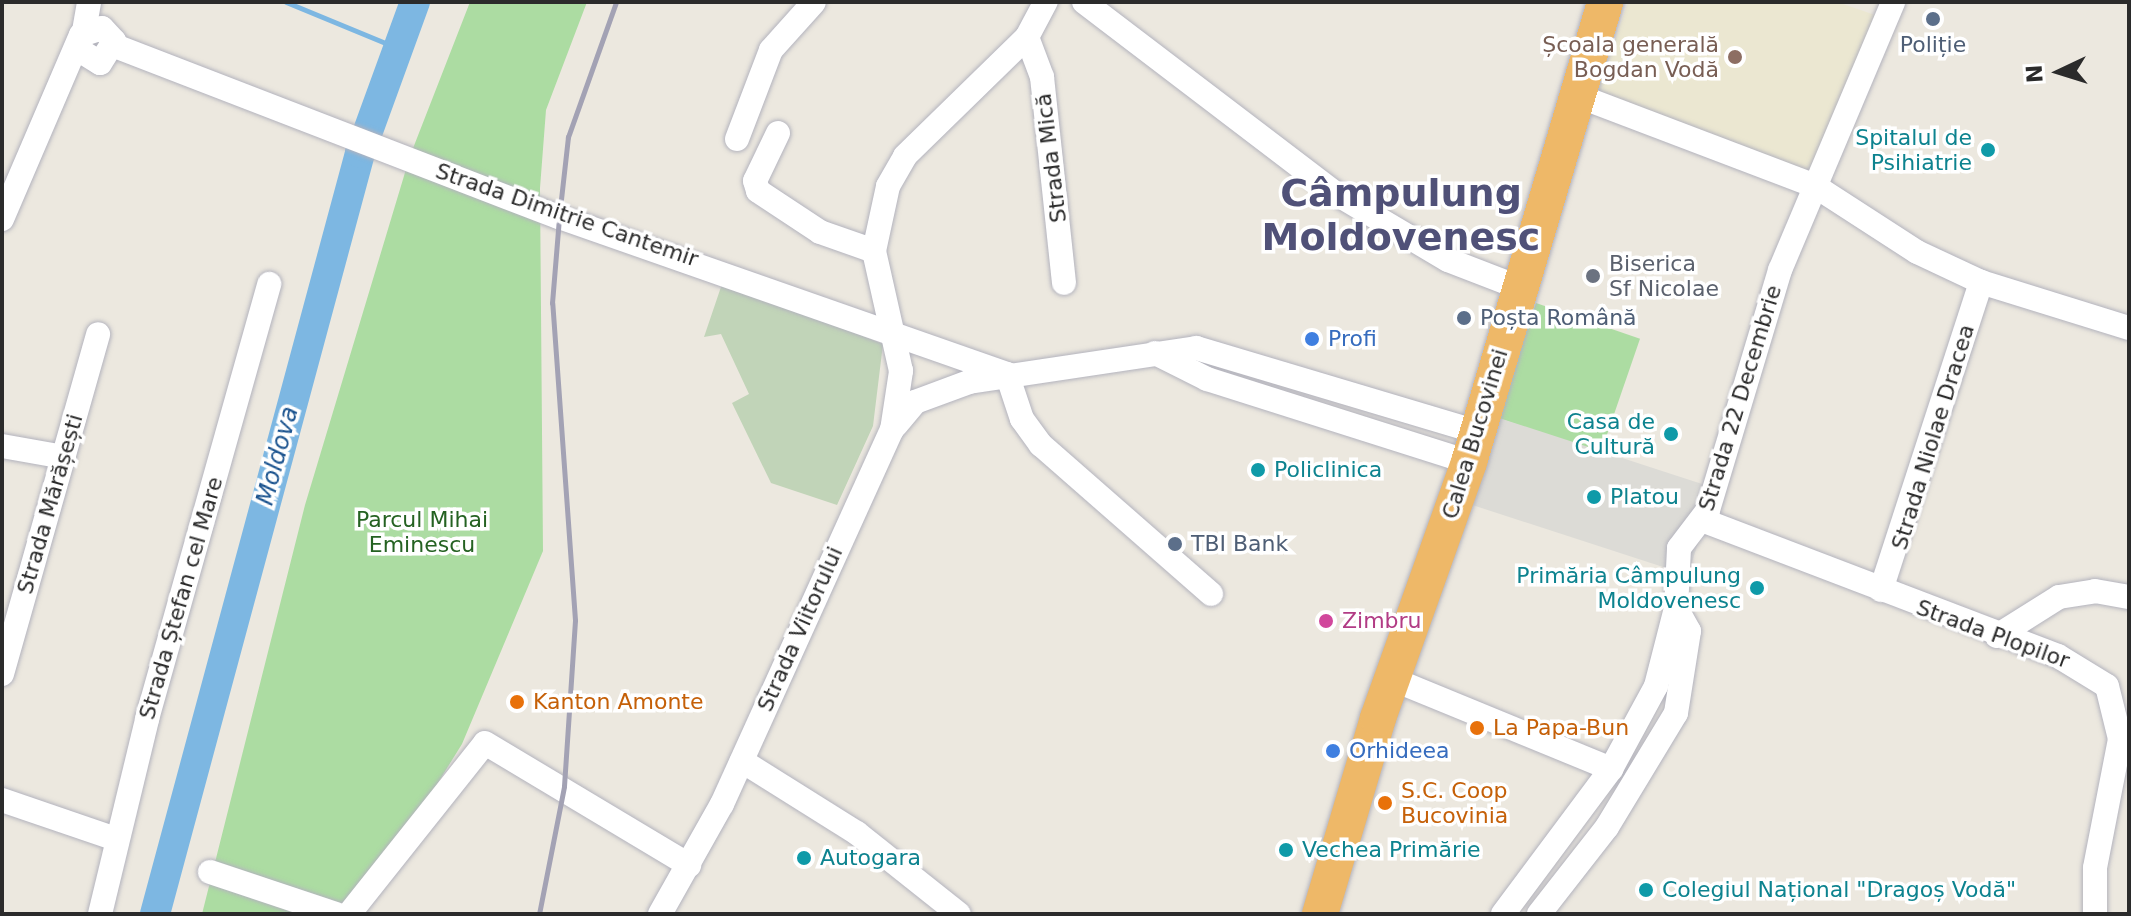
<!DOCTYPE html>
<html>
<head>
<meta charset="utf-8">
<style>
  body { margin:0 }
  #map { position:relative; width:2131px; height:916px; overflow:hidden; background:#ece8df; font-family:"DejaVu Sans",sans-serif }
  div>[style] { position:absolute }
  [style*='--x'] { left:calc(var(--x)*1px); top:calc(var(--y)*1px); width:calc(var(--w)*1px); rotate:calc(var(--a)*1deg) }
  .education>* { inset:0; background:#ebe7d1 }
  .green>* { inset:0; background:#acdca2; transform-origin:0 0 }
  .cemetery>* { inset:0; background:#c1d4b8 }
  .plaza>* { inset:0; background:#dcdbd6; transform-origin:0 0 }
  .stream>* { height:5px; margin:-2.5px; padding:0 2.5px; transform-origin:2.5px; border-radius:2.5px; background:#7db7e2 }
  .river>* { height:30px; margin:-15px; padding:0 15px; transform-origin:15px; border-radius:15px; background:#7db7e2 }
  .roads { filter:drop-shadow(0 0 2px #b3b3bd) drop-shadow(0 0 2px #b3b3bd) }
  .minor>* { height:24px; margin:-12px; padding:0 12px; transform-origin:12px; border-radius:12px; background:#fff }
  .highway>* { height:36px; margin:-18px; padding:0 18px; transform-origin:18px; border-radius:18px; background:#eeb868 }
  .rail>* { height:5px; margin:-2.5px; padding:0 2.5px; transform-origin:2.5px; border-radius:2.5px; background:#a3a2b4 }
  .dots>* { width:22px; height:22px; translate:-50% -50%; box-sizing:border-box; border:4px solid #fff; border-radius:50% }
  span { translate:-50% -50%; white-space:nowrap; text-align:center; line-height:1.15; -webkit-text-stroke:7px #fff; paint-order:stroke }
  .education-label { font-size:22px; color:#785e54 }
  .right { translate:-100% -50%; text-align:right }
  .service-label { font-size:22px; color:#4e5e75 }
  .left { translate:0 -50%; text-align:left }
  .culture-label { font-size:22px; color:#0d838f }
  .street-label { font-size:22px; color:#2b2b2b }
  .worship-label { font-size:22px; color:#5b616d }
  .shop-label { font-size:22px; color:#366cbe }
  .park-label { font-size:22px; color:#256222 }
  .hotel-label { font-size:22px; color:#b23c85 }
  .food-label { font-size:22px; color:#c56008 }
  .water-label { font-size:24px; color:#1c548f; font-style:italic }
  .town-label { font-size:38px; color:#505178; font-weight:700 }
  .frame { position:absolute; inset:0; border:4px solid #2b2b2b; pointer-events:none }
  .north { position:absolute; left:2019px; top:32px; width:80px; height:80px; -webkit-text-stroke:6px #fff; paint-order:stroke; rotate:266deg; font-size:22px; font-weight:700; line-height:32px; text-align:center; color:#2b2b2b }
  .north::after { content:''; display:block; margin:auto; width:28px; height:36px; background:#2b2b2b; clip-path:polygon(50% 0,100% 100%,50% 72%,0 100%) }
</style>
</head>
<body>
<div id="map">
  <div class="education">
    <i style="clip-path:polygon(1628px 2px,1837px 2px,1878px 16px,1810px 171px,1595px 98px)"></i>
  </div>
  <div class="green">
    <i style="clip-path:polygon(470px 2px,587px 2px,546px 110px,540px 188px,543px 551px,462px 744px,403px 839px,341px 914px,202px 914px,305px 505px,410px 156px)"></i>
    <i style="left:1536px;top:303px;width:110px;height:121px;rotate:19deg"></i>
  </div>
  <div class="cemetery">
    <i style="clip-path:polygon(723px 281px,883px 344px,873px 426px,837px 505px,771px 483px,732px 403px,749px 394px,721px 334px,704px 337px)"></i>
  </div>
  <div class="plaza">
    <i style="left:1499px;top:418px;width:228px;height:91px;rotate:18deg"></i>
  </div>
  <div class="stream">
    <i style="--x:286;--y:2;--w:118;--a:22.4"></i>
  </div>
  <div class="river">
    <i style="--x:155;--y:914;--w:788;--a:-74.92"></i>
    <i style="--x:360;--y:153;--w:161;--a:-70"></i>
  </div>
  <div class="roads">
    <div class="minor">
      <i style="--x:1084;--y:2;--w:315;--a:37.3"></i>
      <i style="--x:1335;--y:193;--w:131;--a:30.7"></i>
      <i style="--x:1448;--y:260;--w:75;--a:21.1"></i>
      <i style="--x:84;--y:31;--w:29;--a:-80"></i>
      <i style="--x:1027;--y:37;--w:43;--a:69.4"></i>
      <i style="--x:1042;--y:77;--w:207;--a:83.9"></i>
      <i style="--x:115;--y:46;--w:476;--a:21.1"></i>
      <i style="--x:559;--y:217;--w:475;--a:19.3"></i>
      <i style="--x:1576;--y:95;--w:256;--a:20.8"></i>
      <i style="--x:1815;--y:186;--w:121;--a:32.9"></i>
      <i style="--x:1917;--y:252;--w:71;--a:25.1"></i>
      <i style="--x:1981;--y:282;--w:155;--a:17.3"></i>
      <i style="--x:778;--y:133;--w:53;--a:115.6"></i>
      <i style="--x:755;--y:181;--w:10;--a:73"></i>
      <i style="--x:758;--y:191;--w:74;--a:33.5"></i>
      <i style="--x:820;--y:232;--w:57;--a:19.4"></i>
      <i style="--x:737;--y:139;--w:95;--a:-69.1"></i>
      <i style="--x:771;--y:50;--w:64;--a:-48.1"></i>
      <i style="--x:2;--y:219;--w:200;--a:-66.8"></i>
      <i style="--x:81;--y:35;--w:22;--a:-18"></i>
      <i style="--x:102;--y:28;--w:18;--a:47"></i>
      <i style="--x:114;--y:41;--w:26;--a:122"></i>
      <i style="--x:100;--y:63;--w:26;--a:-148"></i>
      <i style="--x:1155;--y:353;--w:58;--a:26.6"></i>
      <i style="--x:1207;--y:379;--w:275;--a:17.6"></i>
      <i style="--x:1007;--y:374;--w:47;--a:71.6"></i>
      <i style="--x:1022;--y:419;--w:32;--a:54"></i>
      <i style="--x:1041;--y:445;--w:226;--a:41.2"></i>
      <i style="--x:896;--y:425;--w:30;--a:-50"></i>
      <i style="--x:915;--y:402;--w:58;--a:-20.3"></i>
      <i style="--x:969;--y:382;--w:230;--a:-8.5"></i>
      <i style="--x:1196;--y:348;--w:294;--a:16.6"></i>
      <i style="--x:2;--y:446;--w:63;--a:10.1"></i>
      <i style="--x:1702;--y:520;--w:381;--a:20.9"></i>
      <i style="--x:2058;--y:656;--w:57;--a:31.5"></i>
      <i style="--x:2107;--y:686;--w:55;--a:76.2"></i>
      <i style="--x:2120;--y:739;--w:131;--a:101"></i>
      <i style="--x:2095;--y:868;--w:46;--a:90"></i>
      <i style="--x:1881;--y:590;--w:324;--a:-72"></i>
      <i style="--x:1997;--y:636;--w:73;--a:-32.2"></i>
      <i style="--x:2059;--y:597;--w:36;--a:-9"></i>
      <i style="--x:2095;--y:591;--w:35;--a:10"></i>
      <i style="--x:2;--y:674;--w:353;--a:-74.2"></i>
      <i style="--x:1392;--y:679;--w:237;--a:22.3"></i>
      <i style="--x:742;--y:761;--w:136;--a:32.1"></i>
      <i style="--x:857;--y:833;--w:130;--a:38.5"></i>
      <i style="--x:2;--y:800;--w:120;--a:18.9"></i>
      <i style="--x:210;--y:872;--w:133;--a:18.4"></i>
      <i style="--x:100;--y:914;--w:201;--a:-76.4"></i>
      <i style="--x:147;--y:719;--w:452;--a:-74.3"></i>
      <i style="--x:349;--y:914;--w:218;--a:-51.5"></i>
      <i style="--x:485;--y:743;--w:238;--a:30.9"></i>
      <i style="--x:660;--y:914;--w:126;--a:-60.6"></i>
      <i style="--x:722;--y:804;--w:411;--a:-65.6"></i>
      <i style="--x:892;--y:430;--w:60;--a:-81.3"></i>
      <i style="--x:901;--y:371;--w:123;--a:-102.7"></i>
      <i style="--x:874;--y:251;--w:66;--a:-77.8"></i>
      <i style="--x:888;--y:186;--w:34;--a:-60"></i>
      <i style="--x:905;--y:156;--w:170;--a:-44.3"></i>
      <i style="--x:1027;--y:37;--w:40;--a:-62"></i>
      <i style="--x:1503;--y:914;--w:181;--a:-53.3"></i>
      <i style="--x:1611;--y:769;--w:94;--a:-61.5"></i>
      <i style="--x:1656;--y:686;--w:81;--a:-75.6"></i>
      <i style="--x:1676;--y:608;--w:60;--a:-87.1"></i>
      <i style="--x:1679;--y:548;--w:48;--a:-52.7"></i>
      <i style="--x:1708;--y:510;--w:251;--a:-73.3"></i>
      <i style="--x:1780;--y:270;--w:291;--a:-67.1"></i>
      <i style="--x:1539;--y:914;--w:110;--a:-52"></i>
      <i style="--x:1607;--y:827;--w:133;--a:-58.8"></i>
      <i style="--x:1676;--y:713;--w:83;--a:-81"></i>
      <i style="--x:1689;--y:631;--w:26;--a:-119"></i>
    </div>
    <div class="highway">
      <i style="--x:1320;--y:914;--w:204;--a:-73.5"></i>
      <i style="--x:1378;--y:718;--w:272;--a:-70.4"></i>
      <i style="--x:1469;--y:462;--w:480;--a:-73.5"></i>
    </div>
  </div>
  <div class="rail">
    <i style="--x:539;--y:914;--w:130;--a:-78.9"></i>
    <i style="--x:564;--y:786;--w:166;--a:-86.2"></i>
    <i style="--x:575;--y:620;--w:318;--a:-94.1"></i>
    <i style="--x:552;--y:303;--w:86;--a:-85.3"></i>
    <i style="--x:559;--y:217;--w:81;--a:-83.6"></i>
    <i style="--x:568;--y:137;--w:143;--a:-70.4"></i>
  </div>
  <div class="dots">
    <i style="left:1933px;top:19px;background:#5c6f8a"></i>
    <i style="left:1735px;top:57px;background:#8d6e63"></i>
    <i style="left:1988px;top:150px;background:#0f9aa8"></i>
    <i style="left:1593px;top:276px;background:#6b7280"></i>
    <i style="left:1464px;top:318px;background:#5c6f8a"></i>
    <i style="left:1312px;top:339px;background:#3f7fe0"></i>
    <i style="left:1671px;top:434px;background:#0f9aa8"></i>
    <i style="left:1258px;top:470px;background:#0f9aa8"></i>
    <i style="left:1594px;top:497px;background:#0f9aa8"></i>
    <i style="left:1175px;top:544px;background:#5c6f8a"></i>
    <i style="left:1757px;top:588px;background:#0f9aa8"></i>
    <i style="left:1326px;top:621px;background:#d1479c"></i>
    <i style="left:517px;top:702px;background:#e8710a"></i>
    <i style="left:1477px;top:728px;background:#e8710a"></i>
    <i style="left:1333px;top:751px;background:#3f7fe0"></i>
    <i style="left:1385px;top:803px;background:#e8710a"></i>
    <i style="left:1286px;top:850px;background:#0f9aa8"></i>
    <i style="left:804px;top:858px;background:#0f9aa8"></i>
    <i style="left:1646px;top:890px;background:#0f9aa8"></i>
  </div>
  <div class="education-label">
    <span class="right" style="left:1719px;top:57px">Școala generală<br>Bogdan Vodă</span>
  </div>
  <div class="service-label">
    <span style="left:1933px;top:45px">Poliție</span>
    <span class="left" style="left:1480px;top:318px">Poșta Română</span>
    <span class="left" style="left:1191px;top:544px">TBI Bank</span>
  </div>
  <div class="culture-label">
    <span class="right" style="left:1972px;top:150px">Spitalul de<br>Psihiatrie</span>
    <span class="right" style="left:1655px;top:434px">Casa de<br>Cultură</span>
    <span class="left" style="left:1274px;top:470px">Policlinica</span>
    <span class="left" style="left:1610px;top:497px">Platou</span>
    <span class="right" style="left:1741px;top:588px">Primăria Câmpulung<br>Moldovenesc</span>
    <span class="left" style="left:1302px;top:850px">Vechea Primărie</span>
    <span class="left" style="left:820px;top:858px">Autogara</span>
    <span class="left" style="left:1662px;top:890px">Colegiul Național "Dragoș Vodă"</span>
  </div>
  <div class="street-label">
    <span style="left:1051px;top:158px;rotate:-97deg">Strada Mică</span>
    <span style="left:567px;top:215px;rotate:19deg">Strada Dimitrie Cantemir</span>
    <span style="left:1740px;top:398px;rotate:-73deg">Strada 22 Decembrie</span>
    <span style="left:1475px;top:434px;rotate:-73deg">Calea Bucovinei</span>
    <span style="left:1933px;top:437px;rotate:-73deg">Strada Niolae Dracea</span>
    <span style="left:50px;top:504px;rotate:-74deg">Strada Mărășești</span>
    <span style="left:181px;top:598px;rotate:-74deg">Strada Ștefan cel Mare</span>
    <span style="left:800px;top:629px;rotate:-66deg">Strada Viitorului</span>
    <span style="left:1993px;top:634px;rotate:20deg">Strada Plopilor</span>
  </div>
  <div class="worship-label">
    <span class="left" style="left:1609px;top:276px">Biserica<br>Sf Nicolae</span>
  </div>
  <div class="shop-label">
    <span class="left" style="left:1328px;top:339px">Profi</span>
    <span class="left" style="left:1349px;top:751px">Orhideea</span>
  </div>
  <div class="park-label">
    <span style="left:422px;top:532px">Parcul Mihai<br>Eminescu</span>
  </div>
  <div class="hotel-label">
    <span class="left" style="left:1342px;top:621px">Zimbru</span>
  </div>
  <div class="food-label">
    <span class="left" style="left:533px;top:702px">Kanton Amonte</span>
    <span class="left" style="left:1493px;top:728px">La Papa-Bun</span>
    <span class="left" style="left:1401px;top:803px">S.C. Coop<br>Bucovinia</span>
  </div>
  <div class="water-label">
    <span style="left:278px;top:456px;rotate:-75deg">Moldova</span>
  </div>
  <div class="town-label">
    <span style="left:1401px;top:216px">Câmpulung<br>Moldovenesc</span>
  </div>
  <div class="frame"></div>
  <div class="north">N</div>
</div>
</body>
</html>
